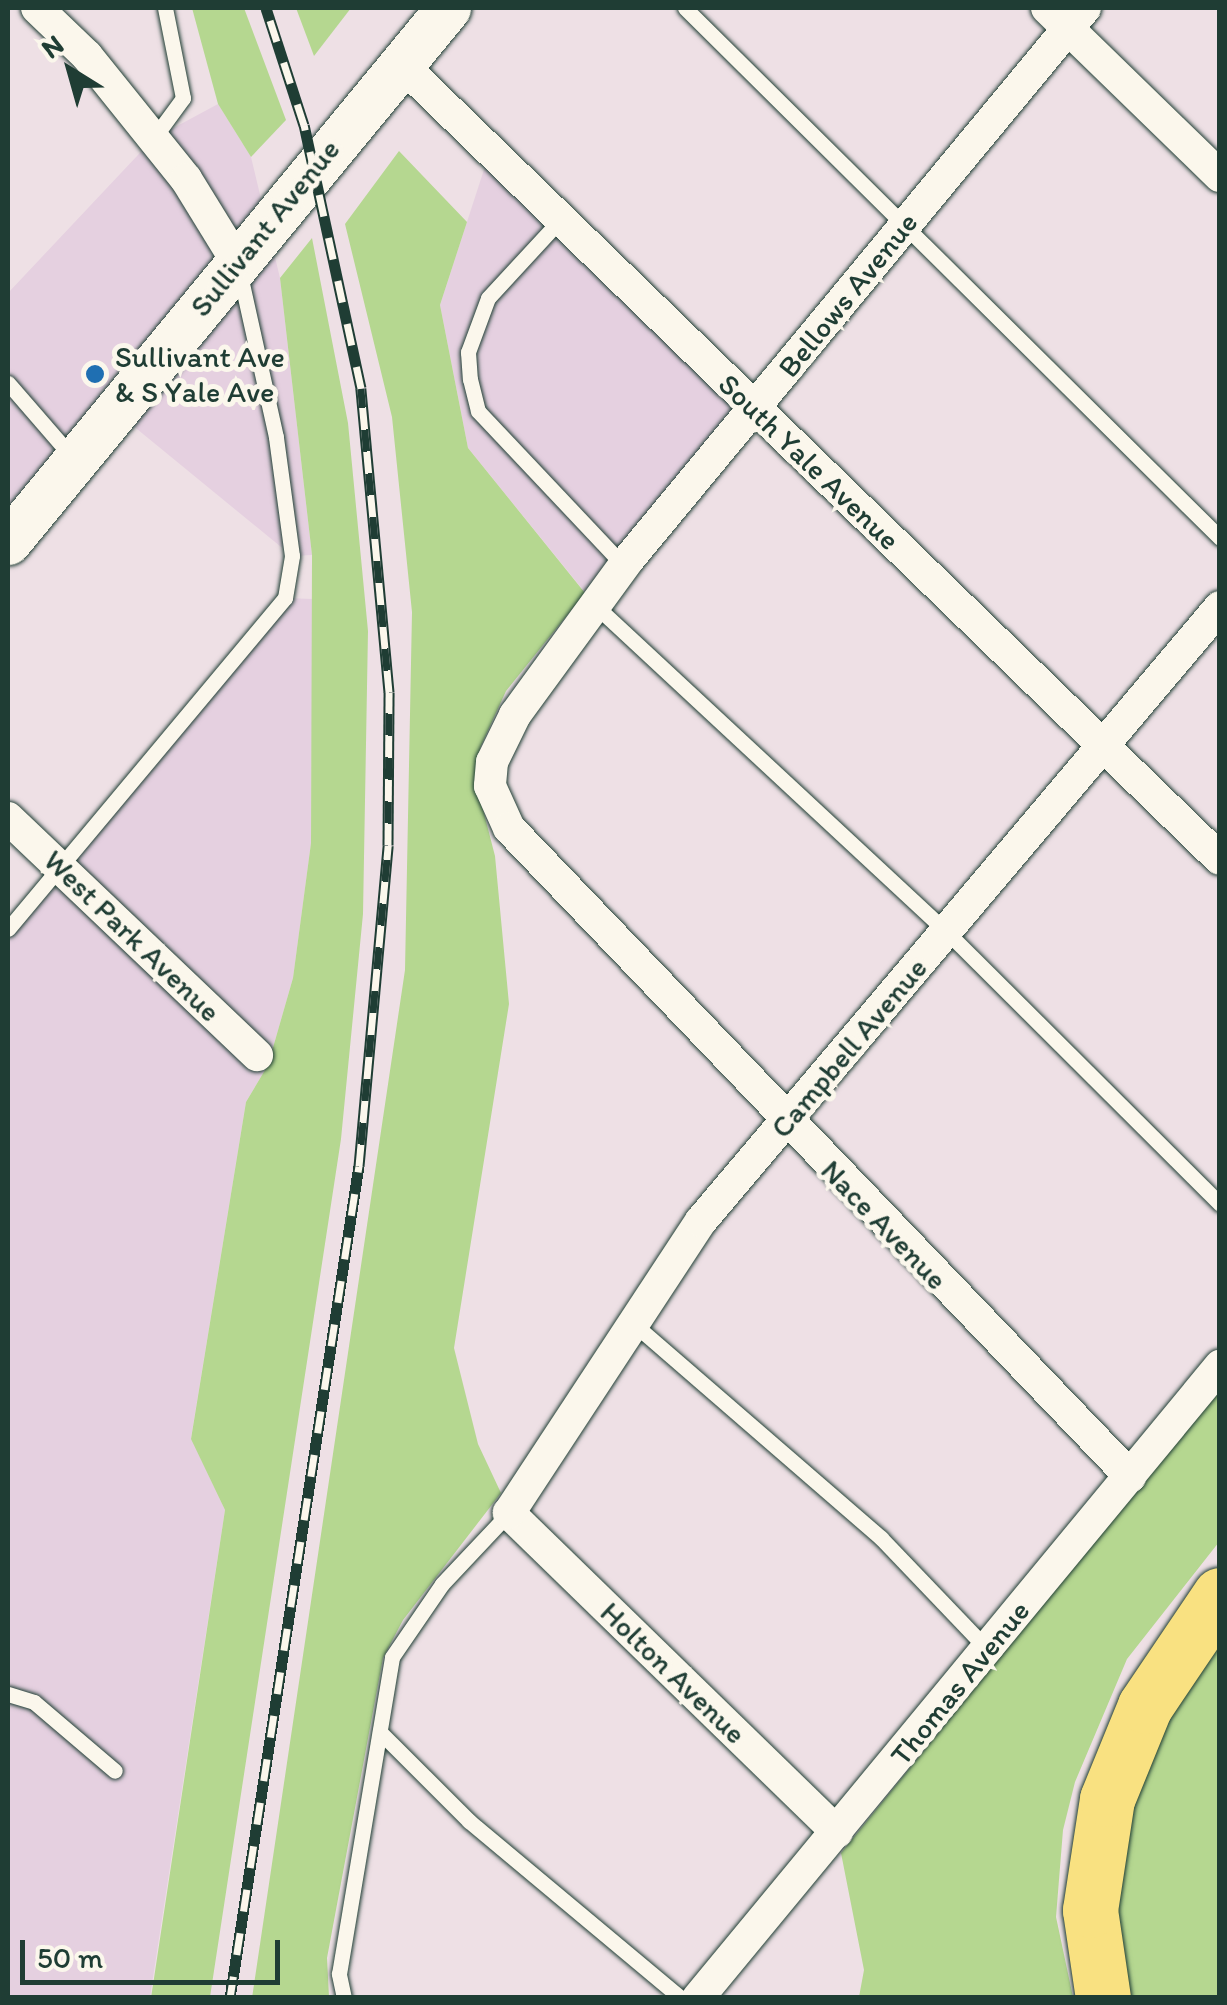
<!DOCTYPE html>
<html>
<head>
<meta charset="utf-8">
<style>
  body { margin:0 }
  #map { position:relative; width:1227px; height:2005px; overflow:hidden; background:#eee0e5; font-family:Itim,sans-serif }
  div>[style] { position:absolute }
  [style*='--x'] { left:calc(var(--x)*1px); top:calc(var(--y)*1px); width:calc(var(--w)*1px); rotate:calc(var(--a)*1deg) }
  .built>* { inset:0; background:#e5d0e0 }
  .green>* { inset:0; background:#b5d790 }
  .roads { filter:drop-shadow(0 0 2px #1f3d34) drop-shadow(0 0 2px #1f3d34) }
  .lane>* { height:15px; margin:-7.5px; padding:0 7.5px; transform-origin:7.5px; border-radius:7.5px; background:#fbf7ec }
  .street>* { height:32px; margin:-16px; padding:0 16px; transform-origin:16px; border-radius:16px; background:#fbf7ec }
  .secondary>* { height:45px; margin:-22.5px; padding:0 22.5px; transform-origin:22.5px; border-radius:22.5px; background:#fbf7ec }
  .highway>* { height:55px; margin:-27.5px; padding:0 27.5px; transform-origin:27.5px; border-radius:27.5px; background:#f9e181 }
  .rail>* { height:11px; margin-top:-5.5px; transform-origin:0; background:repeating-linear-gradient(90deg,#fbf7ec 0 22px,#1f3d34 0 44px); box-sizing:border-box; border-block:2px solid #1f3d34 }
  .dots>* { width:28px; height:28px; translate:-50% -50%; box-sizing:border-box; border:5px solid #fbf7ec; border-radius:50% }
  span { translate:-50% -50%; white-space:nowrap; text-align:center; line-height:1.15; -webkit-text-stroke:10px #fbf7ec; paint-order:stroke }
  .street-label { font-size:30px; color:#1f3d34 }
  .poi-label { font-size:30px; color:#1f3d34 }
  .left { translate:0 -50%; text-align:left }
  .frame { position:absolute; inset:0; border:10px solid #1f3d34; pointer-events:none }
  .north { position:absolute; left:20px; top:20px; width:100px; height:100px; -webkit-text-stroke:8px #fbf7ec; paint-order:stroke; rotate:323deg; font-size:28px; font-weight:700; line-height:40px; text-align:center; color:#1f3d34 }
  .north::after { content:''; display:block; margin:auto; width:35px; height:45px; background:#1f3d34; clip-path:polygon(50% 0,100% 100%,50% 72%,0 100%) }
  .scale { position:absolute; left:20px; top:1940px; width:260px; height:45px; box-sizing:border-box; border:5px solid #1f3d34; border-top:0; padding-left:12px; font-size:30px; line-height:35px; white-space:nowrap; color:#1f3d34; -webkit-text-stroke:8px #fbf7ec; paint-order:stroke }
</style>
</head>
<body>
<div id="map">
  <div class="built">
    <i style="clip-path:polygon(218px 104px,251px 157px,280px 278px,312px 555px,292px 556px,115px 411px,8px 542px,8px 293px,153px 139px)"></i>
    <i style="clip-path:polygon(490px 151px,755px 410px,596px 606px,468px 448px,440px 305px)"></i>
    <i style="clip-path:polygon(285px 598px,313px 599px,311px 843px,293px 978px,268px 1065px,246px 1102px,191px 1438px,225px 1510px,150px 1997px,8px 1998px,8px 929px)"></i>
  </div>
  <div class="green">
    <i style="clip-path:polygon(192px 8px,244px 8px,286px 120px,251px 157px,218px 104px)"></i>
    <i style="clip-path:polygon(296px 8px,351px 8px,314px 56px)"></i>
    <i style="clip-path:polygon(399px 151px,467px 222px,440px 305px,468px 448px,585px 593px,506px 691px,480px 748px,479px 794px,495px 856px,509px 1004px,454px 1348px,478px 1444px,501px 1493px,403px 1620px,383px 1658px,327px 1958px,329px 1997px,252px 1998px,405px 970px,412px 612px,392px 417px,345px 224px)"></i>
    <i style="clip-path:polygon(312px 238px,348px 423px,368px 631px,363px 914px,341px 1139px,210px 1997px,151px 1998px,225px 1510px,191px 1439px,246px 1102px,268px 1065px,293px 978px,311px 843px,312px 555px,280px 278px)"></i>
    <i style="clip-path:polygon(1219px 1387px,1219px 1542px,1127px 1659px,1075px 1782px,1063px 1830px,1056px 1917px,1073px 1997px,859px 1997px,864px 1970px,841px 1853px)"></i>
    <i style="clip-path:polygon(1219px 1627px,1219px 1996px,1129px 1998px,1114px 1913px,1124px 1818px,1145px 1753px)"></i>
  </div>
  <div class="roads">
    <div class="lane">
      <i style="--x:685;--y:8;--w:753;--a:44.73"></i>
      <i style="--x:153;--y:139;--w:51;--a:-53.8"></i>
      <i style="--x:183;--y:98;--w:92;--a:-101.3"></i>
      <i style="--x:560;--y:220;--w:106;--a:132.7"></i>
      <i style="--x:488;--y:298;--w:58;--a:110.3"></i>
      <i style="--x:468;--y:352;--w:27;--a:86"></i>
      <i style="--x:470;--y:379;--w:33;--a:76"></i>
      <i style="--x:478;--y:411;--w:213;--a:46.7"></i>
      <i style="--x:8;--y:383;--w:98;--a:49.1"></i>
      <i style="--x:596;--y:606;--w:479;--a:42.9"></i>
      <i style="--x:947;--y:932;--w:385;--a:44.9"></i>
      <i style="--x:8;--y:929;--w:432;--a:-50.1"></i>
      <i style="--x:285;--y:598;--w:43;--a:-80.5"></i>
      <i style="--x:292;--y:556;--w:120;--a:-97.7"></i>
      <i style="--x:276;--y:437;--w:166;--a:-102.5"></i>
      <i style="--x:634;--y:1324;--w:327;--a:40.9"></i>
      <i style="--x:881;--y:1538;--w:153;--a:46.3"></i>
      <i style="--x:8;--y:1694;--w:27;--a:17"></i>
      <i style="--x:34;--y:1702;--w:106;--a:40.4"></i>
      <i style="--x:380;--y:1732;--w:126;--a:45"></i>
      <i style="--x:469;--y:1821;--w:276;--a:39.9"></i>
      <i style="--x:344;--y:1998;--w:25;--a:-102"></i>
      <i style="--x:339;--y:1974;--w:321;--a:-80.5"></i>
      <i style="--x:392;--y:1657;--w:88;--a:-55.6"></i>
      <i style="--x:442;--y:1584;--w:98;--a:-46.7"></i>
    </div>
    <div class="street">
      <i style="--x:37;--y:8;--w:69;--a:43.8"></i>
      <i style="--x:87;--y:56;--w:158;--a:51.2"></i>
      <i style="--x:186;--y:179;--w:97;--a:58.4"></i>
      <i style="--x:1047;--y:8;--w:241;--a:44.2"></i>
      <i style="--x:1085;--y:8;--w:717;--a:129.62"></i>
      <i style="--x:628;--y:560;--w:192;--a:126.1"></i>
      <i style="--x:515;--y:715;--w:52;--a:116.1"></i>
      <i style="--x:492;--y:762;--w:24;--a:95"></i>
      <i style="--x:490;--y:786;--w:46;--a:65.7"></i>
      <i style="--x:509;--y:828;--w:898;--a:46.22"></i>
      <i style="--x:401;--y:64;--w:1141;--a:44.15"></i>
      <i style="--x:8;--y:818;--w:344;--a:43.6"></i>
      <i style="--x:837;--y:1832;--w:458;--a:-135.8"></i>
      <i style="--x:509;--y:1513;--w:349;--a:-56.7"></i>
      <i style="--x:701;--y:1221;--w:804;--a:-49.79"></i>
      <i style="--x:698;--y:1998;--w:820;--a:-50.45"></i>
    </div>
    <div class="secondary">
      <i style="--x:8;--y:542;--w:692;--a:-50.51"></i>
    </div>
    <div class="highway">
      <i style="--x:1103;--y:1998;--w:89;--a:-98.4"></i>
      <i style="--x:1090;--y:1910;--w:112;--a:-81.3"></i>
      <i style="--x:1107;--y:1799;--w:100;--a:-67.8"></i>
      <i style="--x:1145;--y:1706;--w:134;--a:-56"></i>
    </div>
  </div>
  <div class="rail">
    <i style="--x:230;--y:1998;--w:842;--a:-81.19"></i>
    <i style="--x:359;--y:1166;--w:322;--a:-84.8"></i>
    <i style="--x:388;--y:845;--w:153;--a:-89.6"></i>
    <i style="--x:389;--y:692;--w:305;--a:-95.3"></i>
    <i style="--x:361;--y:388;--w:269;--a:-102.2"></i>
    <i style="--x:304;--y:125;--w:123;--a:-108"></i>
  </div>
  <div class="dots">
    <i style="left:95px;top:374px;background:#1f6fb2"></i>
  </div>
  <div class="street-label">
    <span style="left:265px;top:228px;rotate:-51deg">Sullivant Avenue</span>
    <span style="left:848px;top:295px;rotate:-51deg">Bellows Avenue</span>
    <span style="left:809px;top:462px;rotate:44deg">South Yale Avenue</span>
    <span style="left:132px;top:936px;rotate:44deg">West Park Avenue</span>
    <span style="left:849px;top:1048px;rotate:-50deg">Campbell Avenue</span>
    <span style="left:884px;top:1225px;rotate:46deg">Nace Avenue</span>
    <span style="left:673px;top:1673px;rotate:44deg">Holton Avenue</span>
    <span style="left:960px;top:1683px;rotate:-51deg">Thomas Avenue</span>
  </div>
  <div class="poi-label">
    <span class="left" style="left:115px;top:374px">Sullivant Ave<br>&amp; S Yale Ave</span>
  </div>
  <div class="frame"></div>
  <div class="north">N</div>
  <div class="scale">50 m</div>
</div>
</body>
</html>
